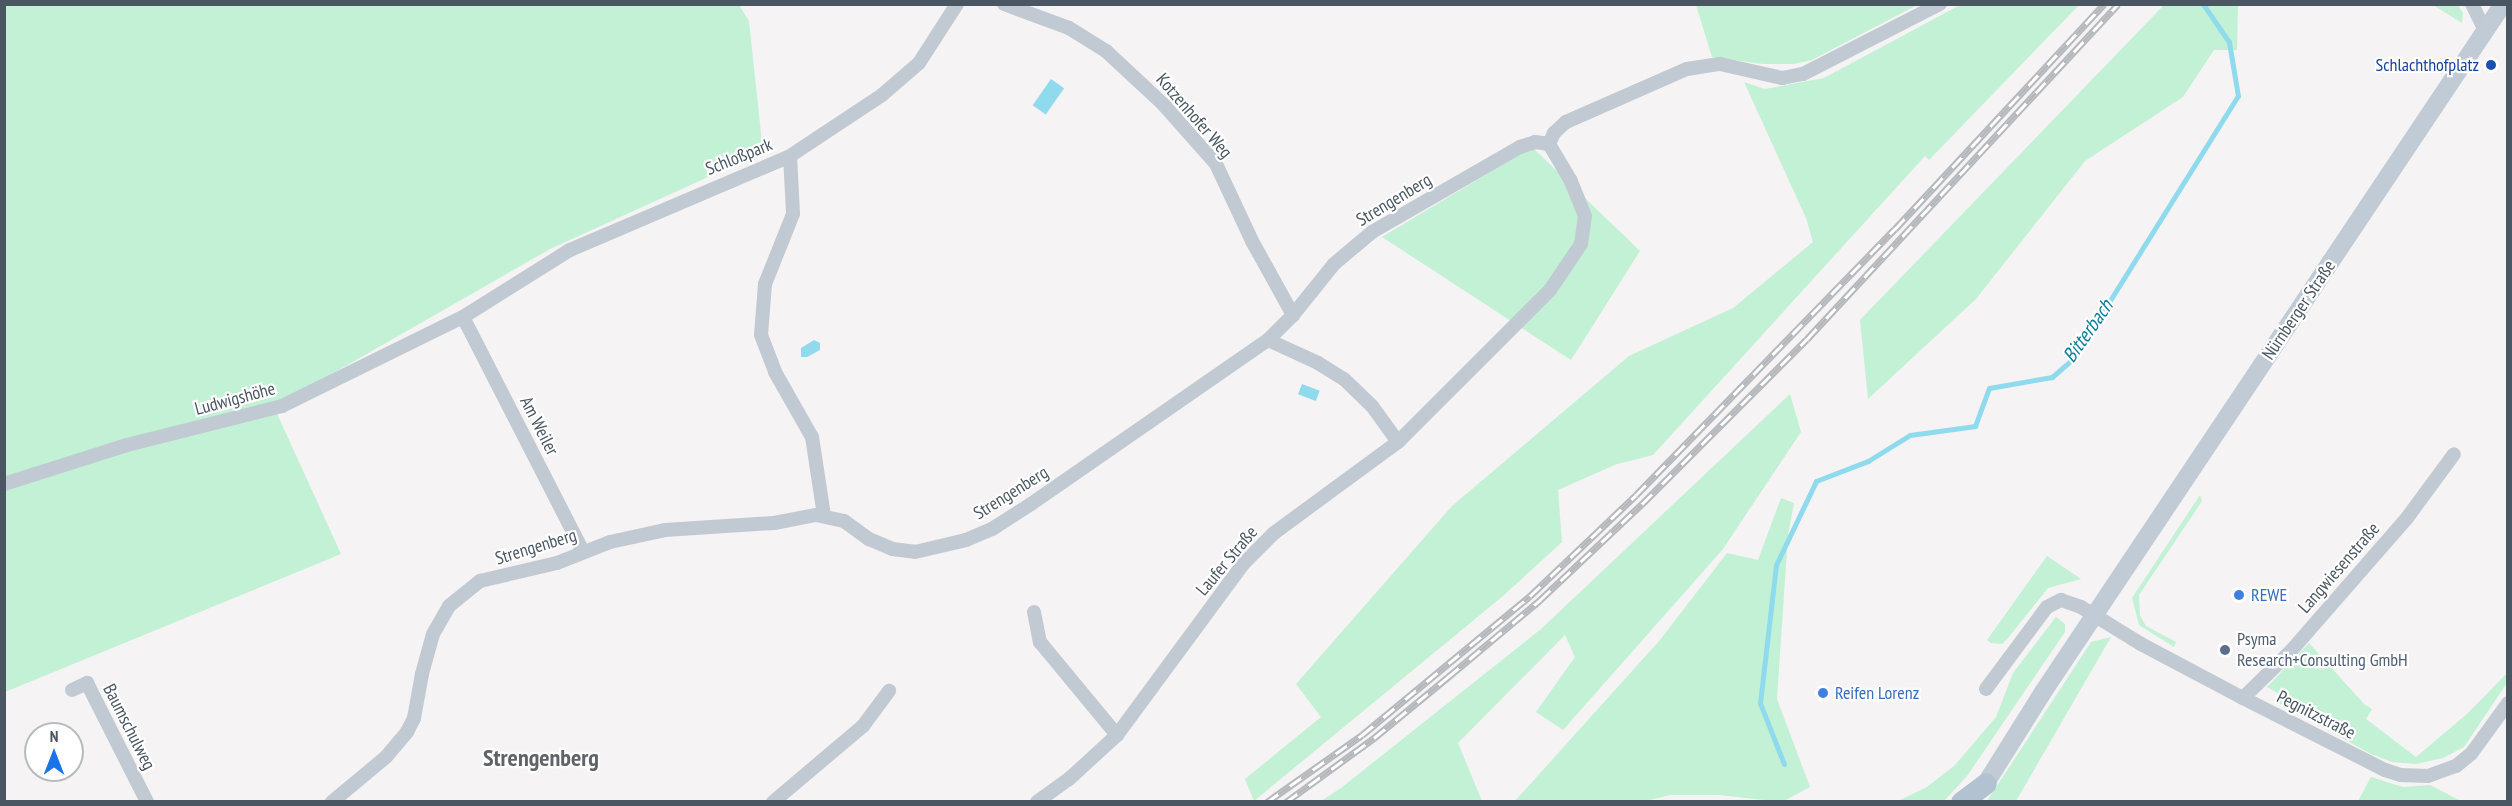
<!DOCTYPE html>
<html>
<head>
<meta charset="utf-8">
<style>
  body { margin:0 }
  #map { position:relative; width:2512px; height:806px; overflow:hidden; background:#f5f3f3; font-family:"PT Sans Narrow",sans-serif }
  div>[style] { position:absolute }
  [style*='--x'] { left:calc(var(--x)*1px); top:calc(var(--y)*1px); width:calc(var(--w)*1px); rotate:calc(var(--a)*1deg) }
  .green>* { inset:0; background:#c3f1d5 }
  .water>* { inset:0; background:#90daee; transform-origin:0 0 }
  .stream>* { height:5px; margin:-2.5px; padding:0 2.5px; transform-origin:2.5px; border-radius:2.5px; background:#90daee }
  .street>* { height:14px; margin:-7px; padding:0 7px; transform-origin:7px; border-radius:7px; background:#c1cad2 }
  .secondary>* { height:18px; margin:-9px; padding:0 9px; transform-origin:9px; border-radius:9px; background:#c1cbd6 }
  .primary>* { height:21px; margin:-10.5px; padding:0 10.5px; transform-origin:10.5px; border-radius:10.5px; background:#b3c2d1 }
  .rail>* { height:7px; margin-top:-3.5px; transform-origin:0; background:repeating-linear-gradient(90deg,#fff 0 14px,#b5b8bd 0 28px); box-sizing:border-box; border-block:2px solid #b5b8bd }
  .dots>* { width:16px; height:16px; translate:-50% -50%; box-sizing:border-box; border:3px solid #fff; border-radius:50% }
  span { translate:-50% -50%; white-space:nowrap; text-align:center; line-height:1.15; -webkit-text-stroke:4.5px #fff; paint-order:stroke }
  .transit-label { font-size:18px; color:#164399 }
  .right { translate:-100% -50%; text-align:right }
  .street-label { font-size:18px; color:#4a5661 }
  .shop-label { font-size:18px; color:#366cbe }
  .left { translate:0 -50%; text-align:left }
  .service-label { font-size:18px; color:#4e5e75 }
  .water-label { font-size:20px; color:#0c7c9b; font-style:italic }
  .district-label { font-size:24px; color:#5f6368; font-weight:700 }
  .frame { position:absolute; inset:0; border:6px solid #4a5661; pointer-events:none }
  .north { position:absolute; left:24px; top:722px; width:60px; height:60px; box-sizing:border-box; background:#fff; border:2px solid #b7bbc0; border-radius:50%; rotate:0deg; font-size:16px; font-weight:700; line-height:24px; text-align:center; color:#4a5661 }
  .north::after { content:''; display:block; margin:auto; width:21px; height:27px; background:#1a73e8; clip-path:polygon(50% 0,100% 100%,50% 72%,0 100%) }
</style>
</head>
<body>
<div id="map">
  <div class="green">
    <i style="clip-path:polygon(5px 5px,739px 5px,749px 21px,763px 152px,550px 249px,274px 407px,341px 554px,5px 692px)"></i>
    <i style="clip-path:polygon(1696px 5px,1917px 5px,1812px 60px,1794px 64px,1763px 64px,1712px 57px)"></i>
    <i style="clip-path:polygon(1960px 5px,2079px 5px,1929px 160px,1925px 156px,1653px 455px,1617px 464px,1558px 490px,1562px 542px,1503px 596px,1254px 801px,1245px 779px,1321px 717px,1296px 684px,1452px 506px,1629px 356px,1733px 308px,1813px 242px,1806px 218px,1744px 82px,1765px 89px,1824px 78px)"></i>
    <i style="clip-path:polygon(2164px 5px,2238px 5px,2237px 50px,2214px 50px,2183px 97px,2085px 161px,1976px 299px,1868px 399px,1860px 320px)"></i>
    <i style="clip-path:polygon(2433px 5px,2458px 5px,2463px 13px,2462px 23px)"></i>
    <i style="clip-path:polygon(1532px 147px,1640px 251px,1571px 360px,1382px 237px)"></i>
    <i style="clip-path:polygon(1790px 394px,1801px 432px,1723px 549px,1563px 730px,1536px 712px,1575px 657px,1565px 635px,1458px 743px,1482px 801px,1321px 801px,1341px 788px,1541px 629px)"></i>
    <i style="clip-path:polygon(2200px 495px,2202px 501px,2139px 595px,2140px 616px,2146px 626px,2176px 642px,2174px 647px,2139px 625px,2132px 598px)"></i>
    <i style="clip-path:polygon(1781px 498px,1794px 503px,1788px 535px,1777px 699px,1810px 787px,1782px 802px,1719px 795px,1670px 795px,1642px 802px,1515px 801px,1660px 640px,1727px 553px,1758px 560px)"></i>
    <i style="clip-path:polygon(2047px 556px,2081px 579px,2048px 588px,2008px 638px,2002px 644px,1991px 643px,1987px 640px)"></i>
    <i style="clip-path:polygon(2056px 617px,2065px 624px,2065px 632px,1967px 776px,1944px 801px,1898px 801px,1927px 787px,1955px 765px,1996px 717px,2013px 673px)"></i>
    <i style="clip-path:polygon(2111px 637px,2016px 801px,1987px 801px,2091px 642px)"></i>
    <i style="clip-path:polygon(2309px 643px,2364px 704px,2372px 709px,2366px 719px,2416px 757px,2467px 714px,2507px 673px,2507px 683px,2464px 747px,2443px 758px,2416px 764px,2392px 762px,2371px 754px,2279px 703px,2283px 696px,2267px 687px)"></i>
    <i style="clip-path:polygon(2371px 777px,2403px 787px,2430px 785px,2461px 801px,2358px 801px)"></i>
  </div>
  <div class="water">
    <i style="left:1051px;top:79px;width:16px;height:32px;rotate:35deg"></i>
    <i style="clip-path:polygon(814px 340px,820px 343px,820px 350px,807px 357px,801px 357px,801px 348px)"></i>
    <i style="left:1302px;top:384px;width:19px;height:11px;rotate:21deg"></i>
  </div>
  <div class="stream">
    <i style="--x:1784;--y:764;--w:66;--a:-111.5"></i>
    <i style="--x:1760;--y:703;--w:139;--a:-83.4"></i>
    <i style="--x:1776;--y:565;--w:93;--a:-64.5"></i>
    <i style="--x:1816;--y:481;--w:56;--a:-21"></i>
    <i style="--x:1868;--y:461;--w:49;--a:-31.8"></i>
    <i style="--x:1910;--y:435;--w:66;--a:-7.9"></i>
    <i style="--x:1975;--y:426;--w:40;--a:-69.8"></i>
    <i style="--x:1989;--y:388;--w:64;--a:-9.9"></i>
    <i style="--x:2052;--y:377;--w:29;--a:-41"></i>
    <i style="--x:2074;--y:358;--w:309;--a:-58"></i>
    <i style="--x:2238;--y:96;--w:55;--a:-99.5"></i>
    <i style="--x:2229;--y:42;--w:46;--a:-124.4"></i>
  </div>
  <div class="street">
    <i style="--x:1004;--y:4;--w:69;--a:20.3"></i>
    <i style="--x:1069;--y:28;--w:44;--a:31.9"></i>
    <i style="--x:1106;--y:51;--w:78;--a:42.9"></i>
    <i style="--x:1163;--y:104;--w:80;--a:48.5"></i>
    <i style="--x:1216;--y:164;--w:85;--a:64.9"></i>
    <i style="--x:1252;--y:241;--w:85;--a:61"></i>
    <i style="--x:2472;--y:4;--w:30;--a:64"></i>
    <i style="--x:790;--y:156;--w:58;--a:87"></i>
    <i style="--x:793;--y:214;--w:75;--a:111.8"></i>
    <i style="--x:765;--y:284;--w:51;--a:94.5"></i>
    <i style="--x:761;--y:335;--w:40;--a:69"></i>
    <i style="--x:775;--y:372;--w:75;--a:60.4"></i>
    <i style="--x:812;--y:437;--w:79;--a:81.3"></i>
    <i style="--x:463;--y:317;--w:264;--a:62.9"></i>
    <i style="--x:1268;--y:340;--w:55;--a:24.7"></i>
    <i style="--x:1318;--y:363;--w:31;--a:32"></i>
    <i style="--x:1344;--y:379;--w:39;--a:44"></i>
    <i style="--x:1372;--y:406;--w:44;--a:54.2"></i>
    <i style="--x:4;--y:484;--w:129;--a:-17.6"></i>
    <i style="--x:127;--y:445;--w:160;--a:-14.1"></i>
    <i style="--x:282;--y:406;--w:202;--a:-26.2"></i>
    <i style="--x:463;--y:317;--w:126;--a:-32.1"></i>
    <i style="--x:570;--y:250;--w:239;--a:-23.1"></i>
    <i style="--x:790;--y:156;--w:110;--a:-33.5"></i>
    <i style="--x:882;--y:95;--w:49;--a:-40.9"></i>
    <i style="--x:919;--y:63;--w:70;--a:-57.2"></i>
    <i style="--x:1034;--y:612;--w:31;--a:79"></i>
    <i style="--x:1040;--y:642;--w:121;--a:50.4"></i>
    <i style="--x:1986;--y:689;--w:102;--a:-53.4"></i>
    <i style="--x:2047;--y:607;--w:16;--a:-27"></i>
    <i style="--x:2061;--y:600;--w:21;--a:19"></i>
    <i style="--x:2081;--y:607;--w:70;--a:31.7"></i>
    <i style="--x:2141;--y:644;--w:115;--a:27.9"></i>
    <i style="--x:2243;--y:698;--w:159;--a:26.9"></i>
    <i style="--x:2385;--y:770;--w:16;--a:18"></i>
    <i style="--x:2400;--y:775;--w:28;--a:2"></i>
    <i style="--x:2428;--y:776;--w:30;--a:-20"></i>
    <i style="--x:2456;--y:766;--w:19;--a:-39"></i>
    <i style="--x:2471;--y:754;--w:63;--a:-54"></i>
    <i style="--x:72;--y:690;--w:17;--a:-25"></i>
    <i style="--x:87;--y:683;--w:133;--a:63.2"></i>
    <i style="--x:2243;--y:698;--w:67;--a:-44.4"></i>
    <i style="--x:2291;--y:651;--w:176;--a:-48.9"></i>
    <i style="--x:2407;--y:518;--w:79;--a:-53.7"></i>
    <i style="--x:332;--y:802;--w:70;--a:-39.8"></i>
    <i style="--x:386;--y:757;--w:33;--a:-50"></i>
    <i style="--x:407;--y:732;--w:16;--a:-63"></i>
    <i style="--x:414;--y:718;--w:45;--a:-79.7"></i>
    <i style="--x:422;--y:674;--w:41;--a:-74.6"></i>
    <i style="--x:433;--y:634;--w:32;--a:-60"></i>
    <i style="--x:449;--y:606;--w:40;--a:-39"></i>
    <i style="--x:480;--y:581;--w:79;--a:-13.2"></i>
    <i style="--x:557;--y:563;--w:57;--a:-21.6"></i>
    <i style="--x:610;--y:542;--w:56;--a:-12.3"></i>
    <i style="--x:665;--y:530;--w:109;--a:-3.7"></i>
    <i style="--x:774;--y:523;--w:43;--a:-10.8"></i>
    <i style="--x:816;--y:515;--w:29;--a:12"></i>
    <i style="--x:844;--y:521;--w:31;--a:36"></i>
    <i style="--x:869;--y:539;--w:25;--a:23"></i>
    <i style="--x:892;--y:549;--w:23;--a:7"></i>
    <i style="--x:915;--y:552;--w:52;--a:-13.2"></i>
    <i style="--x:966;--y:540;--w:28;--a:-23"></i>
    <i style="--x:992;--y:529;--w:46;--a:-32.7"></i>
    <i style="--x:1031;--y:504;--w:288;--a:-34.7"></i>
    <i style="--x:1268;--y:340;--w:35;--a:-45"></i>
    <i style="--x:1293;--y:315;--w:65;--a:-51.2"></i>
    <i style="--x:1334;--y:264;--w:50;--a:-40.1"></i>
    <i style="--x:1372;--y:232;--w:171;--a:-29.9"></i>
    <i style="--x:1520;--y:147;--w:16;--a:-18"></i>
    <i style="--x:1535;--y:142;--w:14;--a:8"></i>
    <i style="--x:1549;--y:144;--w:12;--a:-66"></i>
    <i style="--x:1554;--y:133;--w:16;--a:-43"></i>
    <i style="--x:1566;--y:122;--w:132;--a:-23.7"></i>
    <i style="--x:1687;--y:69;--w:33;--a:-9"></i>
    <i style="--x:1720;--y:64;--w:64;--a:12.7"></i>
    <i style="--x:1782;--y:78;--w:21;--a:-11"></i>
    <i style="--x:1803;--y:74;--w:154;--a:-27.1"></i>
    <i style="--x:773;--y:802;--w:118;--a:-40.2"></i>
    <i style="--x:863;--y:726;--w:44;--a:-53.4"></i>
    <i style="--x:1037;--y:802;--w:39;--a:-36"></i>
    <i style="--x:1069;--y:779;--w:65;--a:-42.5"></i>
    <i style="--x:1117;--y:735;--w:214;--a:-53.6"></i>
    <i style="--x:1244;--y:563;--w:42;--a:-45"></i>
    <i style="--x:1274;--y:533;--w:154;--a:-36.3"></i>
    <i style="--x:1398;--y:442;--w:215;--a:-45"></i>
    <i style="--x:1550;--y:290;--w:55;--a:-56"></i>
    <i style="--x:1581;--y:244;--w:28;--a:-82"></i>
    <i style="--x:1585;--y:216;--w:38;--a:-112"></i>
    <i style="--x:1571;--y:181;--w:43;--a:-120.7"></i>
  </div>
  <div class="secondary">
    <i style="--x:1986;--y:783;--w:107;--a:-57.9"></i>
    <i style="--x:2043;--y:692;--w:828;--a:-56.23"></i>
  </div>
  <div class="primary">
    <i style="--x:1961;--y:802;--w:31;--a:-37"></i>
  </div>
  <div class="rail">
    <i style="--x:1267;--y:802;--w:116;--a:-35.2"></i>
    <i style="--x:1362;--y:735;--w:218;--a:-39.6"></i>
    <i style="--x:1530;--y:596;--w:146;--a:-43.6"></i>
    <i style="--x:1636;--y:495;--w:371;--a:-45.8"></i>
    <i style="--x:1895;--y:229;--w:307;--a:-47.1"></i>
    <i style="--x:1286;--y:802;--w:109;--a:-36"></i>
    <i style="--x:1374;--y:738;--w:96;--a:-39.5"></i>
    <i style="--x:1448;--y:677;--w:120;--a:-39.9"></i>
    <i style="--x:1540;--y:600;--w:140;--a:-43.3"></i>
    <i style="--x:1642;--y:504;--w:233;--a:-45"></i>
    <i style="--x:1807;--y:339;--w:457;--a:-47.1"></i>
  </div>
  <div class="dots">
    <i style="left:2491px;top:65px;background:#1a4fb4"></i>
    <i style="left:2239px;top:595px;background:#3f7fe0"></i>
    <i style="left:2225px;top:650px;background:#5c6f8a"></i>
    <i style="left:1823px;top:693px;background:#3f7fe0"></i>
  </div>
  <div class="transit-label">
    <span class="right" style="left:2479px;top:65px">Schlachthofplatz</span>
  </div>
  <div class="street-label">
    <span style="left:1194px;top:116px;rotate:49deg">Kotzenhofer Weg</span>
    <span style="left:739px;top:157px;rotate:-22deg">Schloßpark</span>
    <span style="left:1394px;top:200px;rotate:-31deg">Strengenberg</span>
    <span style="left:2299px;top:310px;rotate:-56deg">Nürnberger Straße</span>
    <span style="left:235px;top:399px;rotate:-15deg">Ludwigshöhe</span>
    <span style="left:539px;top:426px;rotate:63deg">Am Weiler</span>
    <span style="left:1011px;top:493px;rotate:-32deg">Strengenberg</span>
    <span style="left:536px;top:547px;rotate:-17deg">Strengenberg</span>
    <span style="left:1227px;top:561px;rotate:-50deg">Laufer Straße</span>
    <span style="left:2339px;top:568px;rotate:-49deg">Langwiesenstraße</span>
    <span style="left:2316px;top:715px;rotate:27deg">Pegnitzstraße</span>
    <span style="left:129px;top:727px;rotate:63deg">Baumschulweg</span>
  </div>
  <div class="shop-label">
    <span class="left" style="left:2251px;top:595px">REWE</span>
    <span class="left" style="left:1835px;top:693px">Reifen Lorenz</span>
  </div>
  <div class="service-label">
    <span class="left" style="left:2237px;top:650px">Psyma<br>Research+Consulting GmbH</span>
  </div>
  <div class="water-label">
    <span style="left:2088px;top:331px;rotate:-55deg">Bitterbach</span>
  </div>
  <div class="district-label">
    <span style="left:541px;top:758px">Strengenberg</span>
  </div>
  <div class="frame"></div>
  <div class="north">N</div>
</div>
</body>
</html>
